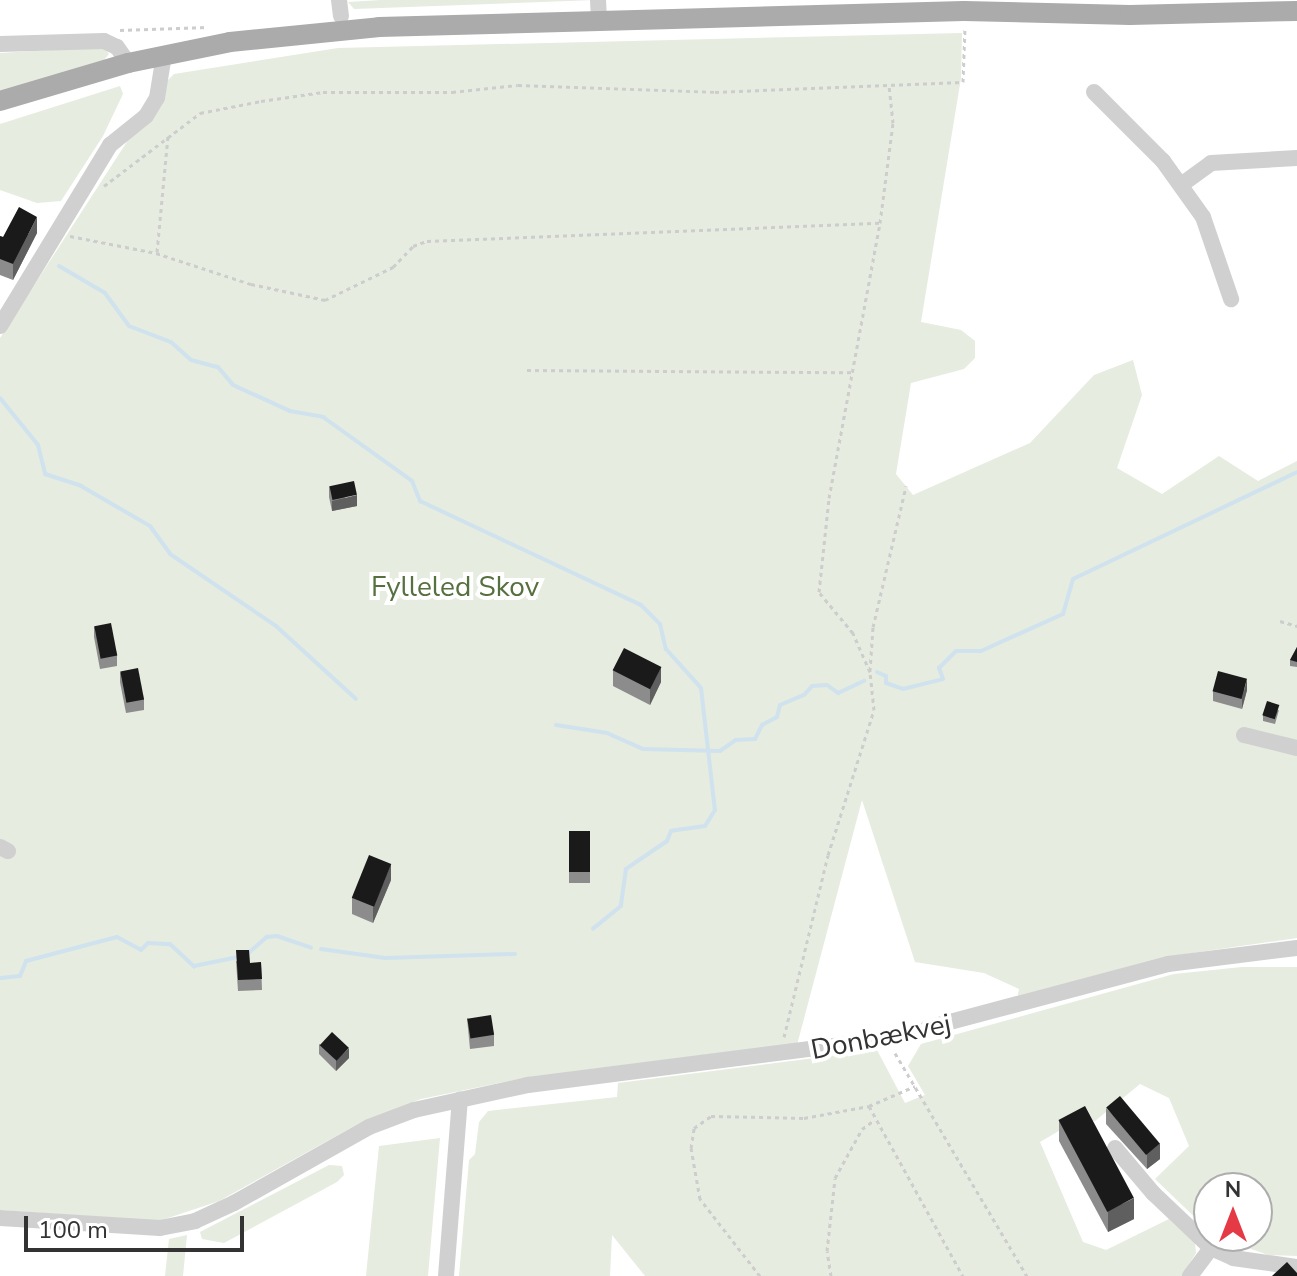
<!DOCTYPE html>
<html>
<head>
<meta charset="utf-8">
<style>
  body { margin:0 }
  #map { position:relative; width:1297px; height:1276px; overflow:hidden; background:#fff; font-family:"Nunito Sans",sans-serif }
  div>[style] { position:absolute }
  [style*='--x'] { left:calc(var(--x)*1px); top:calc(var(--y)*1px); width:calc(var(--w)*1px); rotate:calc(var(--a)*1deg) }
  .green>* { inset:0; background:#e6ecdf }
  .stream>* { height:4px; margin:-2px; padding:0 2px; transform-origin:2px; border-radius:2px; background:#cfe2ee }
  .path>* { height:3px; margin-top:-1.5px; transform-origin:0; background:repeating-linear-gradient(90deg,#cdcdcd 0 4px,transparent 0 8px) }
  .minor>* { height:16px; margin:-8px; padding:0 8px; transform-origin:8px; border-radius:8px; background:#d0d0d0 }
  .major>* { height:20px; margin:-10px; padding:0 10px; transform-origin:10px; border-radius:10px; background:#ababab }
  .wall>* { inset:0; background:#8c8c8c; transform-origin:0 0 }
  .shaded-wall>* { inset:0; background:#5f5f5f }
  .building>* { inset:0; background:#1a1a1a; transform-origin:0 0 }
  span { translate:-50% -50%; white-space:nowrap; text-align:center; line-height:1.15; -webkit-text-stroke:8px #fff; paint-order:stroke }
  .park-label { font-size:28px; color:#56703f }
  .street-label { font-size:28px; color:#333 }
  .north { position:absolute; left:1193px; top:1172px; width:80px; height:80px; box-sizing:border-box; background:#fff; border:2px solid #adadad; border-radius:50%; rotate:0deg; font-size:22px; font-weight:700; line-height:32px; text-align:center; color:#333 }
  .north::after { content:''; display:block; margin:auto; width:28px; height:36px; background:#e63946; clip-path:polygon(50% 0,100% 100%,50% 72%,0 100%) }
  .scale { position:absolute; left:24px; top:1216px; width:220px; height:36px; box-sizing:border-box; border:4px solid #333; border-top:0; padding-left:10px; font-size:24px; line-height:28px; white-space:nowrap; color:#333; -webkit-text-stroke:6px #fff; paint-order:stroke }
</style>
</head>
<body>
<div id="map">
  <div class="green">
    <i style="clip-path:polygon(381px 0,595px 0,354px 9px,348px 2px)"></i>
    <i style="clip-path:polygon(962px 33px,961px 78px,921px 322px,961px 330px,975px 341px,975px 358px,964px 369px,911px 383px,896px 474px,913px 495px,1030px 443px,1094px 375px,1133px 360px,1142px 395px,1117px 468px,1162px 494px,1219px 456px,1258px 481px,1297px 461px,1297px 938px,1165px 957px,1017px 999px,1019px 989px,984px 973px,915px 962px,862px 800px,797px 1045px,524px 1078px,421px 1099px,358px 1124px,219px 1201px,159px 1221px,0 1210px,0 338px,165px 83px,174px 74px,338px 48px)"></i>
    <i style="clip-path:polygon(104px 47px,109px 54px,104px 60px,0 92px,0 53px)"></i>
    <i style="clip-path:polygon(120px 86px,123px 94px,103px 136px,61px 201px,37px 203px,0 190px,0 124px)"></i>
    <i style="clip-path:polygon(1242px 967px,1297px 967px,1297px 1256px,1268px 1255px,1215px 1236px,1257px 1236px,1257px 1188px,1209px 1188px,1209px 1231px,1155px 1179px,1189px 1146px,1169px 1098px,1140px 1084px,1095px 1121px,1079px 1119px,1040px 1142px,1083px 1242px,1106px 1250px,1169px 1219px,1195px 1243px,1196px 1253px,1182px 1276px,645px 1276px,612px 1235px,610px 1276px,459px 1276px,469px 1160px,475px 1154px,479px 1122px,488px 1111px,617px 1097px,618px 1083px,877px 1050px,905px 1103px,925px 1095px,908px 1066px,921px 1044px,1174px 974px)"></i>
    <i style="clip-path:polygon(440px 1138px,428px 1276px,366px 1276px,379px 1146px)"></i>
    <i style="clip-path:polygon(329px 1165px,342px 1166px,344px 1175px,337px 1182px,224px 1243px,202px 1239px,200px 1232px)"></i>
    <i style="clip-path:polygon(187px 1235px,183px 1276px,165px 1276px,169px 1239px)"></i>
  </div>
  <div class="stream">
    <i style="--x:59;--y:266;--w:53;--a:30.4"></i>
    <i style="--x:105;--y:293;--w:41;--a:54"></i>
    <i style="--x:129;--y:326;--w:45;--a:20.9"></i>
    <i style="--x:171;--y:342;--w:27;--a:42"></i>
    <i style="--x:191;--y:360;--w:28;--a:15"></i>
    <i style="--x:218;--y:367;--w:23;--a:50"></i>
    <i style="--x:233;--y:385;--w:63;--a:24.5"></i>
    <i style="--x:290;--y:411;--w:34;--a:10"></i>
    <i style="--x:323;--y:417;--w:110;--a:35.7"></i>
    <i style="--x:412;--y:481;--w:22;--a:68"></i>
    <i style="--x:420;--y:501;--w:244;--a:25.2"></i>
    <i style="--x:641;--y:605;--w:27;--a:45"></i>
    <i style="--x:660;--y:624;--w:26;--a:77"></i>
    <i style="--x:666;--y:649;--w:52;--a:48.1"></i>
    <i style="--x:701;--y:688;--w:123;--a:83.5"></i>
    <i style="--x:715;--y:810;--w:19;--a:122"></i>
    <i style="--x:705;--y:826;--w:34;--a:172"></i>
    <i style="--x:671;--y:831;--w:11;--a:112"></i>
    <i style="--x:667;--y:841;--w:50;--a:145.7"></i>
    <i style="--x:626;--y:869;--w:37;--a:98"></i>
    <i style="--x:621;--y:906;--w:36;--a:141"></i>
    <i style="--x:0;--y:398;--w:60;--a:51"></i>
    <i style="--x:38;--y:445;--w:30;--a:76"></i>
    <i style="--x:45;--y:474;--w:38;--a:18"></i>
    <i style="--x:81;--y:486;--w:80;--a:30.1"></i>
    <i style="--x:150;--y:526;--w:34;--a:54"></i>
    <i style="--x:170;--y:554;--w:128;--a:34.2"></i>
    <i style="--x:276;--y:626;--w:108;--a:42.4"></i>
    <i style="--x:877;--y:672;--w:10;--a:24"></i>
    <i style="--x:886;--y:676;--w:7;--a:90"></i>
    <i style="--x:886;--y:683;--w:18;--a:19"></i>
    <i style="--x:903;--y:689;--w:41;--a:-14"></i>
    <i style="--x:943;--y:679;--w:12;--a:-110"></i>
    <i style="--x:939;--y:668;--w:24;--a:-45"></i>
    <i style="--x:956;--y:651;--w:25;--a:0"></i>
    <i style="--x:981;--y:651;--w:90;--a:-24.3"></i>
    <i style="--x:1063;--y:614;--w:36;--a:-74"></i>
    <i style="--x:1073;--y:579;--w:248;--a:-25.5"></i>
    <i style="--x:556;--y:725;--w:52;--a:8.9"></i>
    <i style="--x:607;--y:733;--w:39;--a:24"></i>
    <i style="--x:643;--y:749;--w:77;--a:1.5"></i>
    <i style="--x:720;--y:751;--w:19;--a:-35"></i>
    <i style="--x:736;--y:740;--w:19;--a:-3"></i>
    <i style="--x:755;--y:739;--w:16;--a:-63"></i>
    <i style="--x:762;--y:725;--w:17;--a:-28"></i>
    <i style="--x:777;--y:717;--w:12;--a:-76"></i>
    <i style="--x:780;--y:705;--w:26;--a:-23"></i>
    <i style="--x:804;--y:695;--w:12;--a:-48"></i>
    <i style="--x:812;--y:686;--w:15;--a:-4"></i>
    <i style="--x:827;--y:685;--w:14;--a:36"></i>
    <i style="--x:838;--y:693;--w:29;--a:-25"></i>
    <i style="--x:321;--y:949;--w:65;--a:8"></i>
    <i style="--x:385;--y:958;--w:130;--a:-1.8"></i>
    <i style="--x:246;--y:955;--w:28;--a:-41"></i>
    <i style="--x:267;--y:937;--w:10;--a:-6"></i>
    <i style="--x:277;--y:936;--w:36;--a:19"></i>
    <i style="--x:0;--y:978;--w:20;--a:-6"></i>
    <i style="--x:20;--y:976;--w:16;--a:-68"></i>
    <i style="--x:26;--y:961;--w:94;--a:-14.8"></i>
    <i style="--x:117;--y:937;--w:27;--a:28"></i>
    <i style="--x:141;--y:950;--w:10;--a:-45"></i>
    <i style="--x:148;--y:943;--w:22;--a:3"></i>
    <i style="--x:170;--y:944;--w:33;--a:43"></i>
    <i style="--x:194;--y:966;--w:45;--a:-11.6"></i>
  </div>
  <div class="path">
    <i style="--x:120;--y:30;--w:88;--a:-2"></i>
    <i style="--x:104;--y:186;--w:121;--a:-37.2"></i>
    <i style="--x:200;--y:113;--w:62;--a:-11.1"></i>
    <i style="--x:261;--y:101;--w:63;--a:-8.3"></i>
    <i style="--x:323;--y:92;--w:129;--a:0"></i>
    <i style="--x:452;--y:92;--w:66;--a:-6.1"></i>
    <i style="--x:518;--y:85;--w:197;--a:2"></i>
    <i style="--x:715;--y:92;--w:248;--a:-2.3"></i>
    <i style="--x:963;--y:82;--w:54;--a:-87.9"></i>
    <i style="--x:70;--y:236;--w:88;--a:11.2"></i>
    <i style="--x:156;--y:253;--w:100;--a:18.1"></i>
    <i style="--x:251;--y:284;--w:76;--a:12.2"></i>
    <i style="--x:325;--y:300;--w:76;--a:-25.9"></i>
    <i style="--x:393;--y:267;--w:29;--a:-46"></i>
    <i style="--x:413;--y:246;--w:15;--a:-20"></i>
    <i style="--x:427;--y:241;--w:453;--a:-2.3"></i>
    <i style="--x:157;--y:252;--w:117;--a:-84.6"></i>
    <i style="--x:527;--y:370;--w:324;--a:0.4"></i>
    <i style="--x:1280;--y:621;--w:18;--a:16"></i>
    <i style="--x:870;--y:671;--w:44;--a:-86.1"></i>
    <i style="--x:873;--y:627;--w:145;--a:-76.8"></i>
    <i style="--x:784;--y:1037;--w:187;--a:-76.4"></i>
    <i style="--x:828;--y:855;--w:152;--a:-72.4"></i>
    <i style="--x:874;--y:710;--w:38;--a:-96"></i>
    <i style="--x:870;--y:672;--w:43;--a:-113.6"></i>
    <i style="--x:853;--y:633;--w:53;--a:-129.7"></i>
    <i style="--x:819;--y:592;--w:95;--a:-83.9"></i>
    <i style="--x:829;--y:498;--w:280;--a:-79.5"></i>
    <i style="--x:880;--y:223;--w:101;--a:-82.6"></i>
    <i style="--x:893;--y:123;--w:36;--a:-96"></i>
    <i style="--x:895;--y:1053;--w:259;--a:59.4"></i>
    <i style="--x:869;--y:1106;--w:194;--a:61.1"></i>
    <i style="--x:760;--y:1276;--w:98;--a:-127.9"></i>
    <i style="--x:700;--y:1199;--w:52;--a:-100"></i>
    <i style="--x:691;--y:1148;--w:20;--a:-81"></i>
    <i style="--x:694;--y:1128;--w:21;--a:-35"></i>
    <i style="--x:711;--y:1116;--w:93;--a:1.2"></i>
    <i style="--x:804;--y:1118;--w:66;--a:-10.5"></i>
    <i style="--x:869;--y:1106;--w:50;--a:-23.5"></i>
    <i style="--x:831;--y:1276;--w:25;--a:-99"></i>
    <i style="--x:827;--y:1251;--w:73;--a:-83.7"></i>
    <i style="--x:835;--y:1178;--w:56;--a:-61.1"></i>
    <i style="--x:862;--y:1129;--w:14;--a:-36"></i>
  </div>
  <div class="minor">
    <i style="--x:339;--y:0;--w:16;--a:83"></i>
    <i style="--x:598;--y:0;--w:21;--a:87"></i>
    <i style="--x:0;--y:44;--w:104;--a:-1.7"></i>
    <i style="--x:104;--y:41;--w:14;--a:25"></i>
    <i style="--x:117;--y:47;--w:19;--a:55"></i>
    <i style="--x:1094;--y:92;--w:98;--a:45"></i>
    <i style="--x:1163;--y:161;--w:69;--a:54.5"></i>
    <i style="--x:1203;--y:217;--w:87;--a:71.1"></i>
    <i style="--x:1181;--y:185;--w:37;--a:-36"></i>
    <i style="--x:1211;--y:163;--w:86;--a:-3.3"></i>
    <i style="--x:0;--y:326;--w:212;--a:-58.7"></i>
    <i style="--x:110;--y:145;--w:46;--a:-38.9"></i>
    <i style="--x:146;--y:116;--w:21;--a:-59"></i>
    <i style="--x:157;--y:98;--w:44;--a:-80.8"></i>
    <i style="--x:1244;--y:735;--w:55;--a:13.8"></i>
    <i style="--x:0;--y:847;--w:9;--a:27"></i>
    <i style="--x:1115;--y:1148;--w:59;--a:49.8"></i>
    <i style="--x:1153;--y:1193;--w:80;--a:43.5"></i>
    <i style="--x:1211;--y:1248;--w:24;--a:24"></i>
    <i style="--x:1233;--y:1258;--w:65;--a:8"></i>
    <i style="--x:0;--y:1218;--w:160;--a:3.6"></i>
    <i style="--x:160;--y:1228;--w:36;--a:-11"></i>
    <i style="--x:195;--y:1221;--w:43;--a:-24.8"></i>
    <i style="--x:234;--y:1203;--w:155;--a:-29.4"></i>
    <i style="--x:369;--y:1127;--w:48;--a:-20.7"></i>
    <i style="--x:414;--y:1110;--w:117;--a:-12.4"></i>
    <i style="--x:528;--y:1085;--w:361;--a:-7.3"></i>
    <i style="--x:886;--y:1039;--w:292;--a:-14.9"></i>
    <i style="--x:1168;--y:964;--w:130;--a:-7.1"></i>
    <i style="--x:446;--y:1276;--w:177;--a:-85.5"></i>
    <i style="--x:1190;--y:1276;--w:35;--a:-53"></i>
  </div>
  <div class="major">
    <i style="--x:0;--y:101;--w:134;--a:-16.5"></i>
    <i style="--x:128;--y:63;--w:104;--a:-11.6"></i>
    <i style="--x:230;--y:42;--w:150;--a:-5.7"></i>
    <i style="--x:379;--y:27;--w:585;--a:-1.57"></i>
    <i style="--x:964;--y:11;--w:166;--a:1.4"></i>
    <i style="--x:1130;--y:15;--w:167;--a:-1.4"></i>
  </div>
  <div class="wall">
    <i style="clip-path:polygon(37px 233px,13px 280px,0 275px,0 236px,3px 237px)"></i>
    <i style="clip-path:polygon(329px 486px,357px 506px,332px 511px,329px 497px)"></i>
    <i style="clip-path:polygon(94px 626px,117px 655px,117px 666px,100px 669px,94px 637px)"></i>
    <i style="clip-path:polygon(1297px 647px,1297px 667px,1290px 666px,1290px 660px)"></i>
    <i style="clip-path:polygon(613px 670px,661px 682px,650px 705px,613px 686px)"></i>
    <i style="clip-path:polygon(120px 672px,144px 699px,144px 710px,126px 713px,120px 682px)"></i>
    <i style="clip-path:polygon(1247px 690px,1242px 709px,1213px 701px,1213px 691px)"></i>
    <i style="clip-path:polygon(1279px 710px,1275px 724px,1263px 721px,1263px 715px)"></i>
    <i style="left:569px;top:831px;width:21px;height:52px"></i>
    <i style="clip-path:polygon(391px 880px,373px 923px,352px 914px,352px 898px)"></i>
    <i style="clip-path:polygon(236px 961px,250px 963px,261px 962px,262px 990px,238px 991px)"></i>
    <i style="clip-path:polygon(467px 1018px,494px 1035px,494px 1046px,470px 1049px)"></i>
    <i style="clip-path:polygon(319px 1044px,349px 1058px,336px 1071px,319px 1054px)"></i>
    <i style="clip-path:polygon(1106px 1108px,1160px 1159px,1147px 1169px,1106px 1124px)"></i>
    <i style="clip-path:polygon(1059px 1120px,1134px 1219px,1108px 1232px,1059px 1141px)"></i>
  </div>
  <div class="shaded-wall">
    <i style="clip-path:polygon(37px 217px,37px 233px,13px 280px,13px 264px)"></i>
    <i style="clip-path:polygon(357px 495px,357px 506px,332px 511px,332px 501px)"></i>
    <i style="clip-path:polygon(661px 667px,661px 682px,650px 705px,650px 689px)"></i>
    <i style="clip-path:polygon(1247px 679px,1247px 690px,1242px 709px,1242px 698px)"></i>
    <i style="clip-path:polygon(391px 864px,391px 880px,373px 923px,373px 908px)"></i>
    <i style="clip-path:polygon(349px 1048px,349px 1058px,336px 1071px,336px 1060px)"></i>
    <i style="clip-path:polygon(1160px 1143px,1160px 1159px,1147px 1169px,1147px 1153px)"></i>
    <i style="clip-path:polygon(1134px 1198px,1134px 1219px,1108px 1232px,1108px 1211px)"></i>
  </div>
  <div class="building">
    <i style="clip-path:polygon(19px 207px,37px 217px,13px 264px,0 259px,0 236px,3px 237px)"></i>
    <i style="left:354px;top:481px;width:14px;height:25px;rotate:78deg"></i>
    <i style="left:111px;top:623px;width:33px;height:17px;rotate:79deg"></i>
    <i style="clip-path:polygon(1297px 647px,1297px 662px,1290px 660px)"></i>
    <i style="left:624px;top:648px;width:42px;height:25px;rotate:27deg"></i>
    <i style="left:138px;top:668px;width:32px;height:18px;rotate:79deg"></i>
    <i style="left:1218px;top:671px;width:30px;height:21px;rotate:15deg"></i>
    <i style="left:1267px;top:701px;width:13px;height:15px;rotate:18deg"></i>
    <i style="left:569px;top:831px;width:21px;height:41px"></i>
    <i style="left:369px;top:855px;width:24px;height:46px;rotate:22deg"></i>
    <i style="clip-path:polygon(236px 950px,249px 950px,250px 963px,261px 962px,262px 979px,238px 980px)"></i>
    <i style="left:491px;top:1015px;width:20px;height:24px;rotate:81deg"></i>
    <i style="left:332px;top:1032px;width:23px;height:18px;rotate:43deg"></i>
    <i style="left:1120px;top:1096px;width:62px;height:18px;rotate:50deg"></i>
    <i style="left:1085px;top:1106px;width:104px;height:30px;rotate:62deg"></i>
    <i style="clip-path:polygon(1287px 1262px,1297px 1273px,1297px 1276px,1272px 1276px)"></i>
  </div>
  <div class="park-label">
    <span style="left:455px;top:587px">Fylleled Skov</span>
  </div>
  <div class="street-label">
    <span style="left:881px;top:1037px;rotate:-11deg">Donbækvej</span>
  </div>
  <div class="north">N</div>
  <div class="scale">100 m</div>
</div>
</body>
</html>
